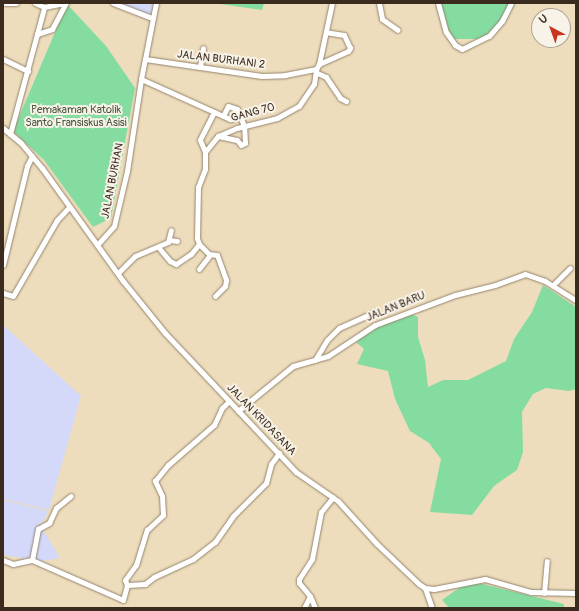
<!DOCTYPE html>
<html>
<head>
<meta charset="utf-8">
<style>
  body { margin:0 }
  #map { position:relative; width:579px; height:611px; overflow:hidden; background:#eeddbc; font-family:Pangolin,sans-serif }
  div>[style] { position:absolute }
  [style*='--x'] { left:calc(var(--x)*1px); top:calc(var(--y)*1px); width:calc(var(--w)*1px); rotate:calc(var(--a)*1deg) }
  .built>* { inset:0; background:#d4d8f9 }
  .green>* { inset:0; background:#84dca1 }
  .roads { filter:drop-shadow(0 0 1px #94846d) drop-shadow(0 0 1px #94846d) }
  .minor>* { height:5px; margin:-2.5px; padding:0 2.5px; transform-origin:2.5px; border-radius:2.5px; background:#fff }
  span { translate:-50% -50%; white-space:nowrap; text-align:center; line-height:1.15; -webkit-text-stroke:4px #f7f3e8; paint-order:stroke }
  .street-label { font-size:11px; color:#3b2a1e }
  .park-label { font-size:11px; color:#4d563f }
  .frame { position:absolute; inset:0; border:4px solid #3b2a1e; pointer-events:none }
  .north { position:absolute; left:531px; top:8px; width:40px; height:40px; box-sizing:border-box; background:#f7f3e8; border:1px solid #aca397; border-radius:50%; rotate:319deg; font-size:11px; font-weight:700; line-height:16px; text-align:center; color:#3b2a1e }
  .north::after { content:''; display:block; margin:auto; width:14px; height:18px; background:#c8321e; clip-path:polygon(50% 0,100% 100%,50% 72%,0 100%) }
</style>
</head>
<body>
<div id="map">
  <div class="built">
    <i style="clip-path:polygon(117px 3px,154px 3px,150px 16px)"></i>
    <i style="clip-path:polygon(3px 325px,81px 396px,49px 510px,3px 499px)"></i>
    <i style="clip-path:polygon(3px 500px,48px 511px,44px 521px,39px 523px,60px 558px,42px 561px,3px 555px)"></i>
  </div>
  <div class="green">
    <i style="clip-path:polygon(214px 3px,264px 3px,262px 10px)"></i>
    <i style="clip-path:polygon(439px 3px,516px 3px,508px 15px,482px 39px,452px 39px)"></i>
    <i style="clip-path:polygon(67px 4px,106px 46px,135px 88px,111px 218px,93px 227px,44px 160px,13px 131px)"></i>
    <i style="clip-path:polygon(543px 285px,576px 307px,576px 389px,569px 391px,546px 388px,533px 394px,522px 412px,523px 452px,517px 470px,494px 486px,472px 515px,430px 512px,441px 459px,429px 443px,410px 431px,395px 399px,388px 371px,357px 364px,364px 349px,356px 342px,378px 327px,410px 314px,418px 317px,418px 337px,425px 360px,428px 387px,443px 380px,468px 380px,506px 361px,514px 339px,532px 312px)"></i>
    <i style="clip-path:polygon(478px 583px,564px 604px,564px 608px,449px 608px,442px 600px,462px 586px)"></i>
  </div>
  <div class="roads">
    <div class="minor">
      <i style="--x:5;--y:3;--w:11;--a:0"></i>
      <i style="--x:35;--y:3;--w:10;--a:24"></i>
      <i style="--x:44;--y:7;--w:21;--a:-11"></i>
      <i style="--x:113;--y:3;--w:42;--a:21"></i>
      <i style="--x:379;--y:3;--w:16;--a:79"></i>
      <i style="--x:382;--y:19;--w:19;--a:35"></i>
      <i style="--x:438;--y:3;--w:30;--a:75"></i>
      <i style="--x:446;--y:32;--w:16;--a:55"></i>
      <i style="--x:455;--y:45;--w:8;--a:30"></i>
      <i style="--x:462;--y:49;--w:30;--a:-26"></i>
      <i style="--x:489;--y:36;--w:20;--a:-49"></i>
      <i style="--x:502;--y:21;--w:20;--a:-63"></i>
      <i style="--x:37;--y:34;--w:28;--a:-75"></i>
      <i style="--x:3;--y:59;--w:28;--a:26"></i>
      <i style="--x:145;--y:59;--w:57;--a:-78.9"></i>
      <i style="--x:319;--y:64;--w:32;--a:-24"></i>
      <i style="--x:348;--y:51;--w:4;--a:-56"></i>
      <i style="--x:350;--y:48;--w:14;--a:-115"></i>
      <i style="--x:344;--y:35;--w:18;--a:-171"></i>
      <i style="--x:200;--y:67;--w:19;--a:-81"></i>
      <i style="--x:316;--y:69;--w:6;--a:-59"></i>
      <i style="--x:319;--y:64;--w:62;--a:-78"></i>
      <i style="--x:317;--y:73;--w:10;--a:24"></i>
      <i style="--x:326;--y:77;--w:25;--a:56"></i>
      <i style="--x:340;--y:98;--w:7;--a:27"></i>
      <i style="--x:141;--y:79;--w:20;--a:-79"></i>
      <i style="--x:145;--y:59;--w:118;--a:8.3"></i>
      <i style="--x:262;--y:76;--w:23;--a:-2"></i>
      <i style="--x:285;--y:75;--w:32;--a:-11"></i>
      <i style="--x:214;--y:112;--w:31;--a:117"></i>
      <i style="--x:200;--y:140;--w:13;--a:67"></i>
      <i style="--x:205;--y:152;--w:21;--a:-51"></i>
      <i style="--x:218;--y:136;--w:19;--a:12"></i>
      <i style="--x:237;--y:140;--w:6;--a:51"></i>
      <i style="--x:241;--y:145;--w:4;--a:-27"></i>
      <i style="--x:245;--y:143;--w:17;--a:-93"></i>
      <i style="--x:244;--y:126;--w:18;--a:-112"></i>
      <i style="--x:237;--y:109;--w:9;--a:-162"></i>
      <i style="--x:228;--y:106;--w:11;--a:117"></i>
      <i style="--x:3;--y:128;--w:23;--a:40"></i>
      <i style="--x:21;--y:143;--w:33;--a:50"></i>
      <i style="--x:42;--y:168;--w:139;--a:54.4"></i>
      <i style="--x:123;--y:281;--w:67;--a:51.1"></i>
      <i style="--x:165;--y:333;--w:191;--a:46.7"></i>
      <i style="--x:296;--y:472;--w:51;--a:34.6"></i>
      <i style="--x:338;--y:501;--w:58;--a:47.8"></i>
      <i style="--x:377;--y:544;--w:58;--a:43.6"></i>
      <i style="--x:419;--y:584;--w:7;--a:34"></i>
      <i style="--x:425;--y:588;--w:9;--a:6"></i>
      <i style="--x:434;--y:589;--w:52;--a:-11.1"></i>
      <i style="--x:485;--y:579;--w:48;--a:15.8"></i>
      <i style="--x:531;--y:592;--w:45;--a:1.3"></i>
      <i style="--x:10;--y:134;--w:104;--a:-74.9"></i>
      <i style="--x:37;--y:34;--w:16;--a:-18"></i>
      <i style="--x:52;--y:29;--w:30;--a:-62"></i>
      <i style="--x:218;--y:136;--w:21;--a:-23"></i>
      <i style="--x:237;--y:128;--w:41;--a:-14"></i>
      <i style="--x:277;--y:118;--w:25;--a:-29"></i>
      <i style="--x:299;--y:106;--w:27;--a:-56"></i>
      <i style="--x:314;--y:84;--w:15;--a:-82"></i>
      <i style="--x:205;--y:152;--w:17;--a:90"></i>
      <i style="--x:205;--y:169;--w:19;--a:111"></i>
      <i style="--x:198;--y:187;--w:51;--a:91.1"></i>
      <i style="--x:197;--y:238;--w:6;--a:72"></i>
      <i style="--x:199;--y:244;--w:14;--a:45"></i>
      <i style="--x:209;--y:254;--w:8;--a:7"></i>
      <i style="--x:217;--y:255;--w:27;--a:70"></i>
      <i style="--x:226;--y:280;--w:6;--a:99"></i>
      <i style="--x:225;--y:286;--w:14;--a:135"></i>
      <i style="--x:170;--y:240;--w:7;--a:8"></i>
      <i style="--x:97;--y:245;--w:25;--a:-48"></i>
      <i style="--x:114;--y:226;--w:57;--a:-76.7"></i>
      <i style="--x:127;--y:171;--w:93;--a:-81.3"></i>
      <i style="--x:141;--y:79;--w:98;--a:24.2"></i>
      <i style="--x:230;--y:119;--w:10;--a:-11"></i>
      <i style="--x:159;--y:248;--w:17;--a:50"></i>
      <i style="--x:170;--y:261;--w:7;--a:27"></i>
      <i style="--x:176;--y:264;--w:18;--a:-34"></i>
      <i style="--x:191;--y:254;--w:13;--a:-51"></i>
      <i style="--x:3;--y:265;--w:102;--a:-76.4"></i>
      <i style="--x:27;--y:166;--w:11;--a:-63"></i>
      <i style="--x:199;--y:269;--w:18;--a:-52"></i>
      <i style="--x:118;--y:273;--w:24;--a:-45"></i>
      <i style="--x:135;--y:256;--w:36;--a:-23"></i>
      <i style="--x:168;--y:242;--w:12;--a:-76"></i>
      <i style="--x:553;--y:285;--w:24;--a:-45"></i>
      <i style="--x:3;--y:293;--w:10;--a:17"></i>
      <i style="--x:13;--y:296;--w:88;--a:-59.9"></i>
      <i style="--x:57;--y:220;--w:18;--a:-47"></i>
      <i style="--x:315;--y:360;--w:23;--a:-59"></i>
      <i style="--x:327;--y:340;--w:17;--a:-45"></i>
      <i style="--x:339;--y:328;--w:36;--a:-24"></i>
      <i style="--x:238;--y:411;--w:71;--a:-39.3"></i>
      <i style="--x:293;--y:366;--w:36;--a:-16"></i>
      <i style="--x:328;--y:356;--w:56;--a:-33.4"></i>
      <i style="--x:375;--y:325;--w:85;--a:-20.6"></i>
      <i style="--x:455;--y:295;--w:41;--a:-14"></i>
      <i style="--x:495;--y:285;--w:32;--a:-20"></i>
      <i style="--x:525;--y:274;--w:21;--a:19"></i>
      <i style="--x:545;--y:281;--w:36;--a:32"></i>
      <i style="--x:3;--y:560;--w:11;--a:22"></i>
      <i style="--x:13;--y:564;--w:19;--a:-12"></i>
      <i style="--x:32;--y:560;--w:99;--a:23.7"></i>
      <i style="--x:123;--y:600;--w:16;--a:-75"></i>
      <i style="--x:127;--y:585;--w:18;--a:-3"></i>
      <i style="--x:145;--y:584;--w:11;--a:-38"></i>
      <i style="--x:154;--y:577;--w:43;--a:-24.8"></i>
      <i style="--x:193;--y:559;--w:28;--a:-38"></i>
      <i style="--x:215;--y:542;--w:32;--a:-55"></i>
      <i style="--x:233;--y:516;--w:47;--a:-45"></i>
      <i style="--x:266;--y:483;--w:20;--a:-75"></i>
      <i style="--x:271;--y:464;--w:14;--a:-54"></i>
      <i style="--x:32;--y:560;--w:32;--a:-79"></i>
      <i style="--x:38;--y:529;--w:13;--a:-29"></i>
      <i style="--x:49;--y:523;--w:17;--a:-65"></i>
      <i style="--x:56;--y:508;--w:19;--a:-39"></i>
      <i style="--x:127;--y:585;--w:5;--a:-112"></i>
      <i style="--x:125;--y:580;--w:19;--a:-54"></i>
      <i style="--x:136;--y:565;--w:37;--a:-73"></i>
      <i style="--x:147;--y:530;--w:22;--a:-43"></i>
      <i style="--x:163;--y:515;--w:19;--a:-93"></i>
      <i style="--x:162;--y:496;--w:17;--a:-115"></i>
      <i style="--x:155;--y:481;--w:21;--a:-51"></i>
      <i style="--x:168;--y:465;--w:61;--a:-41"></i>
      <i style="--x:214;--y:425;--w:19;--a:-65"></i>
      <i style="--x:222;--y:408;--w:10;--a:-45"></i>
      <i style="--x:425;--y:588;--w:21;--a:71"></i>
      <i style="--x:544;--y:593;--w:32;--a:-85"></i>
      <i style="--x:310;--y:596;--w:13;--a:67"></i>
      <i style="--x:304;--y:608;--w:13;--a:-63"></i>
      <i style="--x:310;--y:596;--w:17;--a:-130"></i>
      <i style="--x:299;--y:583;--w:4;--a:-90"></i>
      <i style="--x:299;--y:579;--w:24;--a:-57"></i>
      <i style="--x:312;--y:559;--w:48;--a:-79.2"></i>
      <i style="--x:321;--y:512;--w:19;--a:-51"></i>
    </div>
  </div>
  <div class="street-label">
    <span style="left:221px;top:60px;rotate:7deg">JALAN BURHANI 2</span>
    <span style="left:253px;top:113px;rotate:-15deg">GANG 70</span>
    <span style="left:113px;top:181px;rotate:-79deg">JALAN BURHAN</span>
    <span style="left:396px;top:307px;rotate:-22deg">JALAN BARU</span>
    <span style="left:261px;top:420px;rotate:46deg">JALAN KRIDASANA</span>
  </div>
  <div class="park-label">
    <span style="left:76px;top:117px">Pemakaman Katolik<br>Santo Fransiskus Asisi</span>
  </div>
  <div class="frame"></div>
  <div class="north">U</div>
</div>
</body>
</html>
